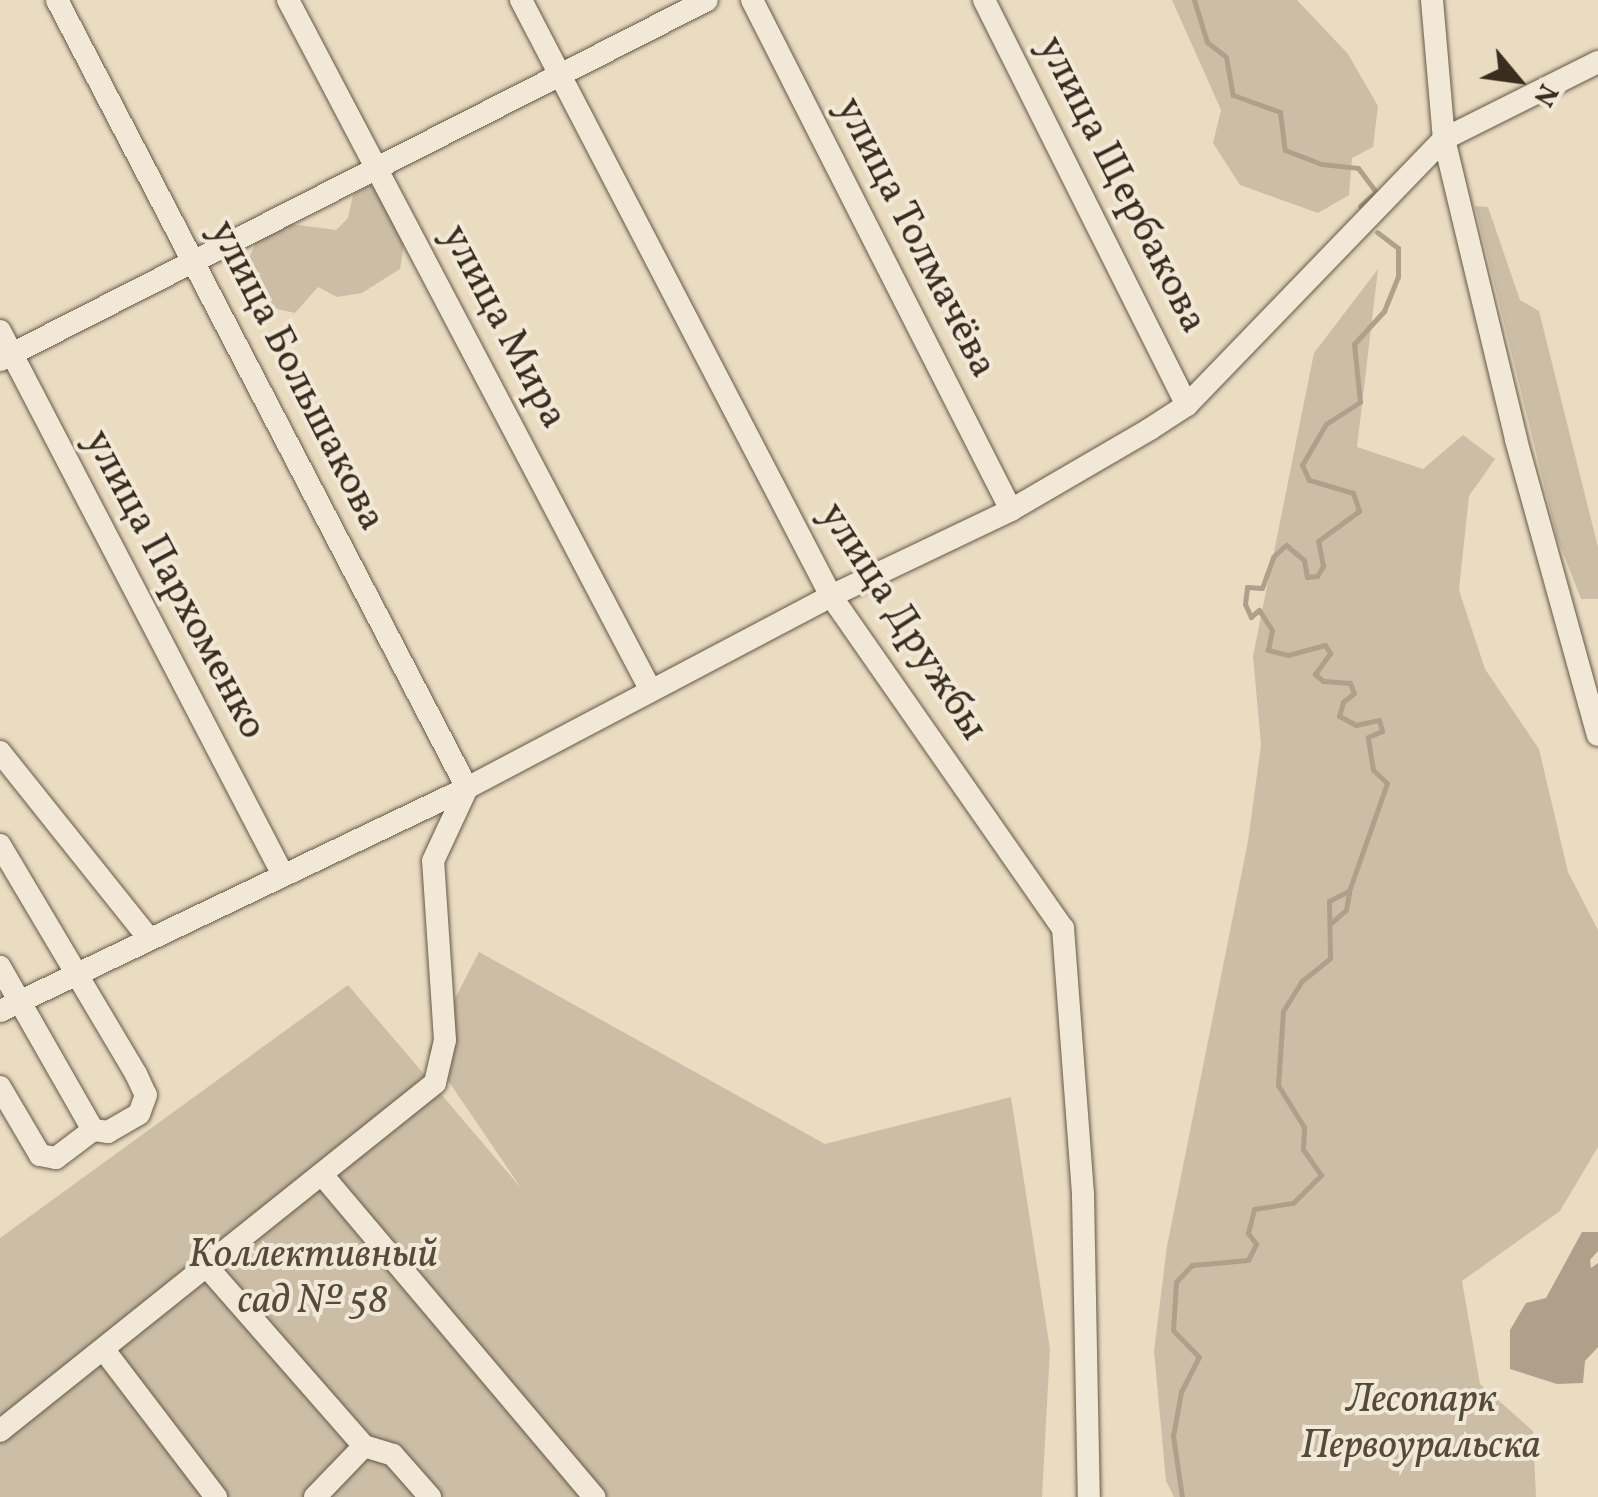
<!DOCTYPE html>
<html>
<head>
<meta charset="utf-8">
<style>
  body { margin:0 }
  #map { position:relative; width:1598px; height:1497px; overflow:hidden; background:#eadcc1; font-family:Vollkorn,serif }
  div>[style] { position:absolute }
  [style*='--x'] { left:calc(var(--x)*1px); top:calc(var(--y)*1px); width:calc(var(--w)*1px); rotate:calc(var(--a)*1deg) }
  .green>* { inset:0; background:#ccbea6 }
  .water>* { inset:0; background:#aea08a }
  .stream>* { height:5px; margin:-2.5px; padding:0 2.5px; transform-origin:2.5px; border-radius:2.5px; background:#aea08a }
  .roads { filter:drop-shadow(0 0 2px #655948) drop-shadow(0 0 2px #655948) }
  .minor>* { height:22px; margin:-11px; padding:0 11px; transform-origin:11px; border-radius:11px; background:#f1e8d7 }
  span { translate:-50% -50%; white-space:nowrap; text-align:center; line-height:1.15; -webkit-text-stroke:8px #f1e8d7; paint-order:stroke }
  .street-label { font-size:40px; color:#392d20 }
  .park-label { font-size:40px; color:#564a3b; font-style:italic }
  .north { position:absolute; left:1468px; top:30px; width:100px; height:100px; -webkit-text-stroke:8px #f1e8d7; paint-order:stroke; rotate:119deg; font-size:28px; font-weight:700; line-height:40px; text-align:center; color:#392d20 }
  .north::after { content:''; display:block; margin:auto; width:35px; height:45px; background:#392d20; clip-path:polygon(50% 0,100% 100%,50% 72%,0 100%) }
</style>
</head>
<body>
<div id="map">
  <div class="green">
    <i style="clip-path:polygon(1172px 0,1297px 0,1348px 54px,1378px 106px,1373px 147px,1352px 158px,1349px 195px,1318px 213px,1240px 185px,1213px 143px,1221px 110px)"></i>
    <i style="clip-path:polygon(367px 186px,377px 187px,405px 239px,400px 269px,362px 293px,337px 297px,318px 287px,295px 313px,268px 307px,249px 293px,243px 271px,259px 236px,283px 223px,336px 230px,348px 218px,353px 195px)"></i>
    <i style="clip-path:polygon(1475px 206px,1488px 207px,1520px 300px,1539px 311px,1598px 547px,1598px 599px,1581px 599px,1557px 537px)"></i>
    <i style="clip-path:polygon(1378px 269px,1357px 447px,1423px 469px,1463px 435px,1495px 459px,1469px 496px,1459px 590px,1485px 669px,1539px 749px,1568px 872px,1598px 930px,1598px 1147px,1560px 1211px,1462px 1281px,1480px 1384px,1533px 1431px,1536px 1497px,1174px 1497px,1166px 1481px,1154px 1351px,1167px 1246px,1248px 841px,1261px 745px,1253px 656px,1314px 353px)"></i>
    <i style="clip-path:polygon(479px 952px,825px 1144px,1011px 1097px,1050px 1349px,1042px 1497px,0 1497px,0 1238px,348px 985px,521px 1188px,428px 1051px)"></i>
  </div>
  <div class="water">
    <i style="clip-path:polygon(1582px 1232px,1598px 1232px,1598px 1251px,1590px 1260px,1591px 1268px,1598px 1263px,1598px 1347px,1585px 1361px,1583px 1383px,1557px 1384px,1510px 1369px,1510px 1330px,1526px 1303px,1546px 1298px)"></i>
  </div>
  <div class="stream">
    <i style="--x:1194;--y:0;--w:44;--a:72.8"></i>
    <i style="--x:1207;--y:42;--w:24;--a:38"></i>
    <i style="--x:1226;--y:57;--w:39;--a:80"></i>
    <i style="--x:1233;--y:95;--w:50;--a:19.9"></i>
    <i style="--x:1280;--y:112;--w:38;--a:83"></i>
    <i style="--x:1285;--y:150;--w:39;--a:21"></i>
    <i style="--x:1321;--y:164;--w:37;--a:6"></i>
    <i style="--x:1358;--y:168;--w:30;--a:53"></i>
    <i style="--x:1376;--y:192;--w:21;--a:139"></i>
    <i style="--x:1331;--y:923;--w:20;--a:-41"></i>
    <i style="--x:1346;--y:910;--w:17;--a:-80"></i>
    <i style="--x:1182;--y:1497;--w:62;--a:-98.4"></i>
    <i style="--x:1173;--y:1436;--w:45;--a:-79.7"></i>
    <i style="--x:1181;--y:1392;--w:39;--a:-63"></i>
    <i style="--x:1199;--y:1357;--w:37;--a:-134"></i>
    <i style="--x:1173;--y:1330;--w:48;--a:-86.4"></i>
    <i style="--x:1176;--y:1282;--w:23;--a:-47"></i>
    <i style="--x:1192;--y:1265;--w:56;--a:-5.1"></i>
    <i style="--x:1248;--y:1260;--w:18;--a:-63"></i>
    <i style="--x:1256;--y:1244;--w:14;--a:-126"></i>
    <i style="--x:1248;--y:1233;--w:25;--a:-76"></i>
    <i style="--x:1254;--y:1209;--w:39;--a:-9"></i>
    <i style="--x:1293;--y:1203;--w:40;--a:-45"></i>
    <i style="--x:1321;--y:1175;--w:32;--a:-125"></i>
    <i style="--x:1303;--y:1149;--w:22;--a:-87"></i>
    <i style="--x:1304;--y:1127;--w:49;--a:-121.8"></i>
    <i style="--x:1278;--y:1085;--w:74;--a:-86.1"></i>
    <i style="--x:1283;--y:1011;--w:36;--a:-58"></i>
    <i style="--x:1302;--y:981;--w:36;--a:-39"></i>
    <i style="--x:1330;--y:958;--w:57;--a:-91"></i>
    <i style="--x:1329;--y:901;--w:22;--a:-27"></i>
    <i style="--x:1349;--y:891;--w:114;--a:-70.6"></i>
    <i style="--x:1387;--y:783;--w:19;--a:-137"></i>
    <i style="--x:1373;--y:770;--w:33;--a:-99"></i>
    <i style="--x:1368;--y:737;--w:15;--a:-23"></i>
    <i style="--x:1382;--y:731;--w:11;--a:-105"></i>
    <i style="--x:1379;--y:720;--w:24;--a:168"></i>
    <i style="--x:1356;--y:725;--w:19;--a:-152"></i>
    <i style="--x:1339;--y:716;--w:15;--a:-74"></i>
    <i style="--x:1343;--y:702;--w:14;--a:-39"></i>
    <i style="--x:1354;--y:693;--w:11;--a:-112"></i>
    <i style="--x:1350;--y:683;--w:27;--a:-176"></i>
    <i style="--x:1323;--y:681;--w:11;--a:-139"></i>
    <i style="--x:1315;--y:674;--w:26;--a:-54"></i>
    <i style="--x:1330;--y:653;--w:9;--a:-122"></i>
    <i style="--x:1325;--y:645;--w:38;--a:165"></i>
    <i style="--x:1288;--y:655;--w:21;--a:-166"></i>
    <i style="--x:1268;--y:650;--w:20;--a:-79"></i>
    <i style="--x:1272;--y:630;--w:24;--a:-123"></i>
    <i style="--x:1259;--y:610;--w:11;--a:139"></i>
    <i style="--x:1251;--y:617;--w:14;--a:-115"></i>
    <i style="--x:1245;--y:604;--w:17;--a:-83"></i>
    <i style="--x:1247;--y:587;--w:15;--a:4"></i>
    <i style="--x:1262;--y:588;--w:33;--a:-70"></i>
    <i style="--x:1273;--y:557;--w:18;--a:-43"></i>
    <i style="--x:1286;--y:545;--w:23;--a:40"></i>
    <i style="--x:1304;--y:560;--w:17;--a:80"></i>
    <i style="--x:1307;--y:577;--w:10;--a:-6"></i>
    <i style="--x:1317;--y:576;--w:12;--a:-59"></i>
    <i style="--x:1323;--y:566;--w:25;--a:-101"></i>
    <i style="--x:1318;--y:541;--w:51;--a:-36.2"></i>
    <i style="--x:1359;--y:511;--w:19;--a:-108"></i>
    <i style="--x:1353;--y:493;--w:46;--a:-163.5"></i>
    <i style="--x:1309;--y:480;--w:17;--a:-115"></i>
    <i style="--x:1302;--y:465;--w:48;--a:-59.7"></i>
    <i style="--x:1326;--y:424;--w:40;--a:-32.9"></i>
    <i style="--x:1360;--y:402;--w:58;--a:-95.9"></i>
    <i style="--x:1354;--y:344;--w:45;--a:-47.7"></i>
    <i style="--x:1384;--y:311;--w:37;--a:-68"></i>
    <i style="--x:1398;--y:277;--w:29;--a:-90"></i>
    <i style="--x:1398;--y:248;--w:26;--a:-143"></i>
  </div>
  <div class="roads">
    <div class="minor">
      <i style="--x:288;--y:0;--w:778;--a:62.28"></i>
      <i style="--x:521;--y:0;--w:672;--a:62.52"></i>
      <i style="--x:831;--y:596;--w:405;--a:55.1"></i>
      <i style="--x:1063;--y:928;--w:268;--a:85.7"></i>
      <i style="--x:1083;--y:1195;--w:302;--a:88.9"></i>
      <i style="--x:752;--y:0;--w:572;--a:63.08"></i>
      <i style="--x:984;--y:0;--w:453;--a:63.4"></i>
      <i style="--x:1432;--y:0;--w:140;--a:85.1"></i>
      <i style="--x:1444;--y:139;--w:309;--a:76.5"></i>
      <i style="--x:1516;--y:440;--w:306;--a:74.5"></i>
      <i style="--x:0;--y:331;--w:611;--a:62.51"></i>
      <i style="--x:0;--y:360;--w:793;--a:-26.98"></i>
      <i style="--x:0;--y:752;--w:236;--a:51.4"></i>
      <i style="--x:0;--y:845;--w:266;--a:59.3"></i>
      <i style="--x:136;--y:1074;--w:23;--a:65"></i>
      <i style="--x:146;--y:1095;--w:20;--a:110"></i>
      <i style="--x:139;--y:1114;--w:36;--a:150"></i>
      <i style="--x:108;--y:1132;--w:15;--a:-172"></i>
      <i style="--x:93;--y:1130;--w:188;--a:-119.7"></i>
      <i style="--x:0;--y:1011;--w:518;--a:-25.53"></i>
      <i style="--x:467;--y:788;--w:412;--a:-27.8"></i>
      <i style="--x:831;--y:596;--w:199;--a:-25.5"></i>
      <i style="--x:1011;--y:510;--w:161;--a:-30.2"></i>
      <i style="--x:1150;--y:429;--w:44;--a:-33"></i>
      <i style="--x:1187;--y:405;--w:370;--a:-46"></i>
      <i style="--x:1444;--y:139;--w:172;--a:-26.6"></i>
      <i style="--x:0;--y:1087;--w:79;--a:59.5"></i>
      <i style="--x:40;--y:1155;--w:16;--a:11"></i>
      <i style="--x:56;--y:1158;--w:46;--a:-37.1"></i>
      <i style="--x:324;--y:1177;--w:419;--a:49.8"></i>
      <i style="--x:208;--y:1268;--w:237;--a:48.8"></i>
      <i style="--x:364;--y:1446;--w:30;--a:17"></i>
      <i style="--x:393;--y:1455;--w:56;--a:48.6"></i>
      <i style="--x:104;--y:1350;--w:185;--a:52.7"></i>
      <i style="--x:0;--y:1431;--w:557;--a:-38.66"></i>
      <i style="--x:435;--y:1083;--w:44;--a:-76.9"></i>
      <i style="--x:445;--y:1040;--w:179;--a:-93.8"></i>
      <i style="--x:433;--y:861;--w:81;--a:-65"></i>
      <i style="--x:467;--y:788;--w:888;--a:-117.49"></i>
      <i style="--x:315;--y:1497;--w:71;--a:-46.1"></i>
    </div>
  </div>
  <div class="street-label">
    <span style="left:1121px;top:185px;rotate:63deg">улица Щербакова</span>
    <span style="left:915px;top:238px;rotate:63deg">улица Толмачёва</span>
    <span style="left:503px;top:327px;rotate:62deg">улица Мира</span>
    <span style="left:296px;top:376px;rotate:63deg">улица Большакова</span>
    <span style="left:174px;top:585px;rotate:62deg">улица Пархоменко</span>
    <span style="left:902px;top:622px;rotate:57deg">улица Дружбы</span>
  </div>
  <div class="park-label">
    <span style="left:313px;top:1279px">Коллективный<br>сад № 58</span>
    <span style="left:1421px;top:1424px">Лесопарк<br>Первоуральска</span>
  </div>
  <div class="north">N</div>
</div>
</body>
</html>
